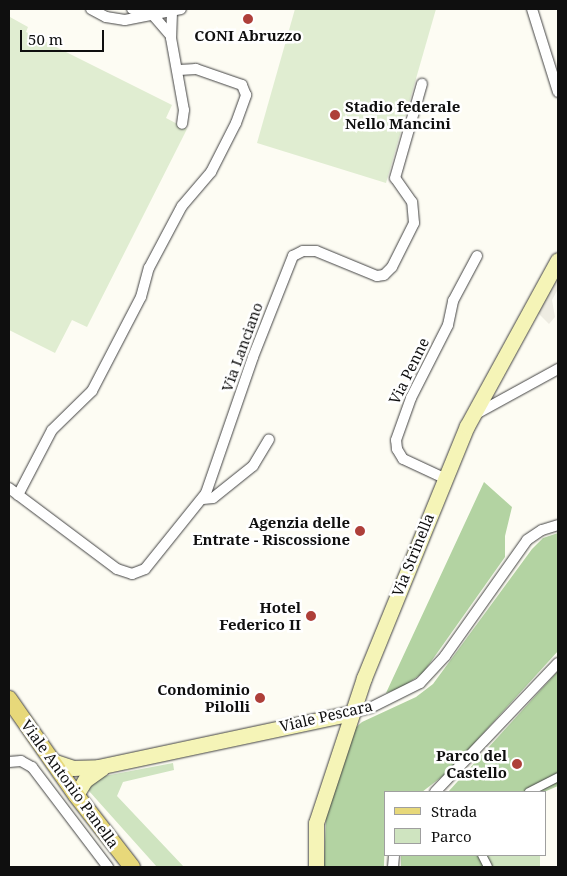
<!DOCTYPE html>
<html>
<head>
<meta charset="utf-8">
<style>
  body { margin:0 }
  #map { position:relative; width:567px; height:876px; overflow:hidden; background:#fdfcf3; font-family:"Noto Serif",serif }
  div>[style] { position:absolute }
  [style*='--x'] { left:calc(var(--x)*1px); top:calc(var(--y)*1px); width:calc(var(--w)*1px); rotate:calc(var(--a)*1deg) }
  .green>* { inset:0; background:#cfe4c0; transform-origin:0 0 }
  .forest>* { inset:0; background:#b3d3a2; transform-origin:0 0 }
  .pitch>* { inset:0; background:#e0edd1 }
  .plaza>* { inset:0; background:#eeece2 }
  .roads { filter:drop-shadow(0 0 1px #424242) drop-shadow(0 0 1px #424242) }
  .pedestrian>* { height:8px; margin:-4px; padding:0 4px; transform-origin:4px; border-radius:4px; background:#fff }
  .minor>* { height:10px; margin:-5px; padding:0 5px; transform-origin:5px; border-radius:5px; background:#fff }
  .secondary>* { height:15px; margin:-7.5px; padding:0 7.5px; transform-origin:7.5px; border-radius:7.5px; background:#f5f4b7 }
  .primary>* { height:16px; margin:-8px; padding:0 8px; transform-origin:8px; border-radius:8px; background:#e7d87a }
  .dots>* { width:14px; height:14px; translate:-50% -50%; box-sizing:border-box; border:2px solid #fff; border-radius:50% }
  span { translate:-50% -50%; white-space:nowrap; text-align:center; line-height:1.15; -webkit-text-stroke:5px #fff; paint-order:stroke }
  .poi-label { font-size:15px; color:#0f0f0f; font-weight:700 }
  .left { translate:0 -50%; text-align:left }
  .right { translate:-100% -50%; text-align:right }
  .street-label { font-size:15px; color:#0f0f0f }
  .frame { position:absolute; inset:0; border:10px solid #0f0f0f; pointer-events:none }
  .legend { position:absolute; left:384px; top:791px; width:162px; height:65px; box-sizing:border-box; background:#fff; border:1px solid #9f9f9f; margin:0; padding:6px 9px; list-style:none; font-size:15px; color:#0f0f0f }
  .legend li { display:flex; align-items:center; gap:10px; height:25px }
  .legend b { width:25px; border:1px solid #9f9f9f }
  .scale { position:absolute; left:20px; top:30px; width:84px; height:22px; box-sizing:border-box; border:2px solid #0f0f0f; border-top:0; padding-left:6px; font-size:15px; line-height:18px; white-space:nowrap; color:#0f0f0f; -webkit-text-stroke:4px #fff; paint-order:stroke }
</style>
</head>
<body>
<div id="map">
  <div class="green">
    <i style="clip-path:polygon(173px 763px,174px 770px,123px 782px,117px 796px,184px 867px,157px 867px,89px 791px,89px 787px,99px 777px)"></i>
    <i style="left:401px;top:855px;width:139px;height:12px"></i>
  </div>
  <div class="forest">
    <i style="clip-path:polygon(484px 482px,512px 507px,505px 536px,505px 557px,423px 673px,401px 688px,386px 693px)"></i>
    <i style="clip-path:polygon(558px 533px,558px 651px,448px 772px,422px 792px,386px 792px,384px 867px,324px 867px,326px 817px,354px 729px,362px 722px,416px 697px,433px 684px,532px 549px,543px 538px)"></i>
    <i style="clip-path:polygon(558px 671px,558px 786px,544px 792px,448px 792px)"></i>
    <i style="left:401px;top:855px;width:87px;height:12px"></i>
  </div>
  <div class="pitch">
    <i style="clip-path:polygon(295px 9px,436px 9px,386px 183px,257px 143px)"></i>
    <i style="clip-path:polygon(10px 17px,28px 27px,26px 32px,172px 105px,166px 118px,187px 129px,87px 327px,72px 320px,55px 353px,9px 330px)"></i>
  </div>
  <div class="plaza">
    <i style="clip-path:polygon(558px 274px,558px 289px,552px 300px,555px 317px,549px 324px,536px 311px)"></i>
  </div>
  <div class="roads">
    <div class="pedestrian">
      <i style="--x:529;--y:792;--w:33;--a:-27"></i>
      <i style="--x:482;--y:855;--w:13;--a:63"></i>
    </div>
    <div class="minor">
      <i style="--x:91;--y:9;--w:17;--a:28"></i>
      <i style="--x:106;--y:17;--w:19;--a:9"></i>
      <i style="--x:125;--y:20;--w:57;--a:-11.1"></i>
      <i style="--x:132;--y:9;--w:21;--a:14"></i>
      <i style="--x:152;--y:14;--w:28;--a:49"></i>
      <i style="--x:532;--y:9;--w:87;--a:72.6"></i>
      <i style="--x:172;--y:12;--w:26;--a:92"></i>
      <i style="--x:171;--y:38;--w:73;--a:79.8"></i>
      <i style="--x:184;--y:110;--w:14;--a:98"></i>
      <i style="--x:476;--y:414;--w:94;--a:-28.8"></i>
      <i style="--x:444;--y:478;--w:45;--a:-155.1"></i>
      <i style="--x:403;--y:459;--w:12;--a:-121"></i>
      <i style="--x:397;--y:449;--w:9;--a:-96"></i>
      <i style="--x:396;--y:440;--w:45;--a:-70.3"></i>
      <i style="--x:411;--y:398;--w:82;--a:-63.1"></i>
      <i style="--x:448;--y:325;--w:25;--a:-78"></i>
      <i style="--x:453;--y:301;--w:51;--a:-61.9"></i>
      <i style="--x:9;--y:488;--w:135;--a:36.9"></i>
      <i style="--x:117;--y:569;--w:16;--a:18"></i>
      <i style="--x:132;--y:574;--w:14;--a:-21"></i>
      <i style="--x:145;--y:569;--w:97;--a:-51.2"></i>
      <i style="--x:206;--y:493;--w:144;--a:-70.9"></i>
      <i style="--x:253;--y:357;--w:109;--a:-68.4"></i>
      <i style="--x:293;--y:256;--w:11;--a:-27"></i>
      <i style="--x:303;--y:251;--w:13;--a:0"></i>
      <i style="--x:316;--y:251;--w:66;--a:22.3"></i>
      <i style="--x:377;--y:276;--w:7;--a:-8"></i>
      <i style="--x:384;--y:275;--w:11;--a:-45"></i>
      <i style="--x:392;--y:267;--w:49;--a:-63.4"></i>
      <i style="--x:414;--y:223;--w:21;--a:-95"></i>
      <i style="--x:412;--y:202;--w:29;--a:-125"></i>
      <i style="--x:395;--y:178;--w:98;--a:-74"></i>
      <i style="--x:18;--y:495;--w:73;--a:-62.4"></i>
      <i style="--x:52;--y:430;--w:56;--a:-44.3"></i>
      <i style="--x:92;--y:391;--w:106;--a:-62.5"></i>
      <i style="--x:141;--y:297;--w:30;--a:-75"></i>
      <i style="--x:149;--y:268;--w:70;--a:-62"></i>
      <i style="--x:182;--y:206;--w:45;--a:-49.5"></i>
      <i style="--x:211;--y:172;--w:55;--a:-63"></i>
      <i style="--x:236;--y:123;--w:30;--a:-70"></i>
      <i style="--x:246;--y:95;--w:11;--a:-112"></i>
      <i style="--x:242;--y:85;--w:49;--a:-160.8"></i>
      <i style="--x:196;--y:69;--w:17;--a:177"></i>
      <i style="--x:203;--y:499;--w:10;--a:-6"></i>
      <i style="--x:213;--y:498;--w:51;--a:-38.7"></i>
      <i style="--x:253;--y:466;--w:31;--a:-59"></i>
      <i style="--x:351;--y:713;--w:20;--a:-15"></i>
      <i style="--x:370;--y:708;--w:56;--a:-26.6"></i>
      <i style="--x:420;--y:683;--w:37;--a:-47"></i>
      <i style="--x:445;--y:656;--w:142;--a:-54.7"></i>
      <i style="--x:527;--y:540;--w:18;--a:-34"></i>
      <i style="--x:542;--y:530;--w:17;--a:-17"></i>
      <i style="--x:9;--y:762;--w:12;--a:-5"></i>
      <i style="--x:21;--y:761;--w:13;--a:29"></i>
      <i style="--x:32;--y:767;--w:126;--a:52.8"></i>
      <i style="--x:435;--y:792;--w:178;--a:-46.4"></i>
      <i style="--x:393;--y:867;--w:12;--a:-85"></i>
    </div>
    <div class="secondary">
      <i style="--x:52;--y:761;--w:22;--a:18"></i>
      <i style="--x:73;--y:768;--w:25;--a:-2"></i>
      <i style="--x:98;--y:767;--w:259;--a:-12"></i>
      <i style="--x:76;--y:795;--w:17;--a:-59"></i>
      <i style="--x:85;--y:780;--w:21;--a:-35"></i>
      <i style="--x:316;--y:867;--w:44;--a:-90"></i>
      <i style="--x:316;--y:823;--w:153;--a:-71.7"></i>
      <i style="--x:364;--y:678;--w:272;--a:-67.8"></i>
      <i style="--x:467;--y:426;--w:189;--a:-61.3"></i>
    </div>
    <div class="primary">
      <i style="--x:9;--y:699;--w:117;--a:55.1"></i>
      <i style="--x:76;--y:795;--w:91;--a:52.1"></i>
    </div>
  </div>
  <div class="dots">
    <i style="left:248px;top:19px;background:#ae3f39"></i>
    <i style="left:335px;top:115px;background:#ae3f39"></i>
    <i style="left:360px;top:531px;background:#ae3f39"></i>
    <i style="left:311px;top:616px;background:#ae3f39"></i>
    <i style="left:260px;top:698px;background:#ae3f39"></i>
    <i style="left:517px;top:764px;background:#ae3f39"></i>
  </div>
  <div class="poi-label">
    <span style="left:248px;top:36px">CONI Abruzzo</span>
    <span class="left" style="left:345px;top:115px">Stadio federale<br>Nello Mancini</span>
    <span class="right" style="left:350px;top:531px">Agenzia delle<br>Entrate - Riscossione</span>
    <span class="right" style="left:301px;top:616px">Hotel<br>Federico II</span>
    <span class="right" style="left:250px;top:698px">Condominio<br>Pilolli</span>
    <span class="right" style="left:507px;top:764px">Parco del<br>Castello</span>
  </div>
  <div class="street-label">
    <span style="left:242px;top:347px;rotate:-70deg">Via Lanciano</span>
    <span style="left:409px;top:371px;rotate:-64deg">Via Penne</span>
    <span style="left:413px;top:555px;rotate:-68deg">Via Strinella</span>
    <span style="left:326px;top:716px;rotate:-13deg">Viale Pescara</span>
    <span style="left:70px;top:784px;rotate:54deg">Viale Antonio Panella</span>
  </div>
  <div class="frame"></div>
  <ul class="legend">
  <li><b style="height:6px;background:#e7d87a"></b>Strada</li>
  <li><b style="height:14px;background:#cfe4c0"></b>Parco</li>
  </ul>
  <div class="scale">50 m</div>
</div>
</body>
</html>
